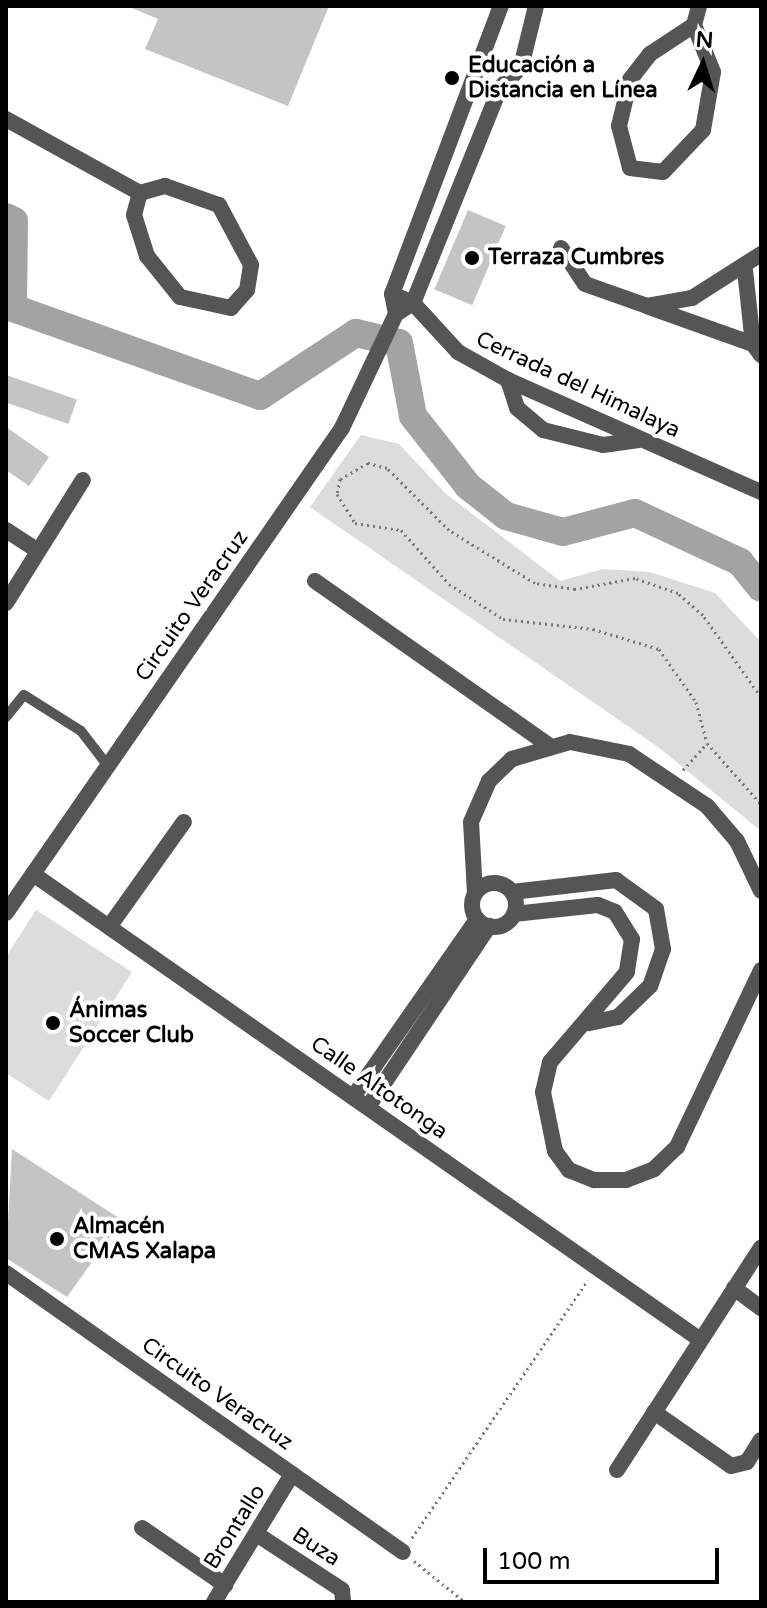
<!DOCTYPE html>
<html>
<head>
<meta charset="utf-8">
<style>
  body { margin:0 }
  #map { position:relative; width:767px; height:1608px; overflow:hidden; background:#fff; font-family:"Varela Round",sans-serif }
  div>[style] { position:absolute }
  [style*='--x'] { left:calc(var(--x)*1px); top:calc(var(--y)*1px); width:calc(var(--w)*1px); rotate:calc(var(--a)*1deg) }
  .green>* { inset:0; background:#dcdcdc }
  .river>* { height:28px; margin:-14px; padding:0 14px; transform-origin:14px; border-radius:14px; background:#a3a3a3 }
  .building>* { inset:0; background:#c4c4c4; transform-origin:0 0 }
  .path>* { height:3px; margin-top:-1.5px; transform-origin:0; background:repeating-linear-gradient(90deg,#777 0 2px,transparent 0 6px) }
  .service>* { height:10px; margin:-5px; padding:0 5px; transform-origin:5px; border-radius:5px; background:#555 }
  .minor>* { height:16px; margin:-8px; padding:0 8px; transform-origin:8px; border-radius:8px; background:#555 }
  .minor>.ring { margin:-8px; padding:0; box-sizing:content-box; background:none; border:16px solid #555; border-radius:50% }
  .tertiary>* { height:16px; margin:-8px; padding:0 8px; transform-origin:8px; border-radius:8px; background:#555 }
  .dots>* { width:22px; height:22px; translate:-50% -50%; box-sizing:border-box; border:4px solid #fff; border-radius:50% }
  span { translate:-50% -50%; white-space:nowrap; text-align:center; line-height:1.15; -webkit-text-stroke:8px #fff; paint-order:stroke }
  .poi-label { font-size:22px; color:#000; font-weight:700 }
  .left { translate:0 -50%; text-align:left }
  .street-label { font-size:22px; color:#000 }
  .frame { position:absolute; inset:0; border:8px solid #000; pointer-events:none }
  .north { position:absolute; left:663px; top:24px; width:80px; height:80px; -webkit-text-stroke:6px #fff; paint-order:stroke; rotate:4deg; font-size:22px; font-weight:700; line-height:32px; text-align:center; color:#000 }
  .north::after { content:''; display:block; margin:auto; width:28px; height:36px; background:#000; clip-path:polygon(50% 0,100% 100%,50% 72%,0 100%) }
  .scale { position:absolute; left:483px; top:1548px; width:236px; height:36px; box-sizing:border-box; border:4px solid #000; border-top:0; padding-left:10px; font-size:24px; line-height:28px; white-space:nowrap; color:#000; -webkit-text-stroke:6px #fff; paint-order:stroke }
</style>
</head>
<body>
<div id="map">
  <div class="green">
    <i style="clip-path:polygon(361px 435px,399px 444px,445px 493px,560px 581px,603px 569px,650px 572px,715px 593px,761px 642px,761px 831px,658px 747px,310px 507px)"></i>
    <i style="clip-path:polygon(36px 910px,132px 972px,49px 1101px,6px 1073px,6px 957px)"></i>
  </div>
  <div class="river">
    <i style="--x:6;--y:217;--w:9;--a:27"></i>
    <i style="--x:14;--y:221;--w:87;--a:90.7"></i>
    <i style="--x:13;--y:308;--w:262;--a:19.6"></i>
    <i style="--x:260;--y:396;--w:115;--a:-33.3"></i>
    <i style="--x:356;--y:333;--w:44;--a:13.1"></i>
    <i style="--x:399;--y:343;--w:74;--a:79.1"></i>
    <i style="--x:413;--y:416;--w:89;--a:51.8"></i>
    <i style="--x:468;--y:486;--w:48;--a:38.3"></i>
    <i style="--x:506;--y:516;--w:59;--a:15.7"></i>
    <i style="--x:563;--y:532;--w:74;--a:-14.8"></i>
    <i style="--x:635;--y:513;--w:116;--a:25"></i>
    <i style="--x:740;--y:562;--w:33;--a:51"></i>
  </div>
  <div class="building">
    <i style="clip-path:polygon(127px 6px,329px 6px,288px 106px,145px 49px,158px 19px)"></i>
    <i style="left:468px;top:210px;width:41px;height:86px;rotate:23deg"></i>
    <i style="left:6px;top:375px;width:75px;height:26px;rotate:19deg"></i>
    <i style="clip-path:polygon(6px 427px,49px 457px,29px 486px,6px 470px)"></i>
    <i style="clip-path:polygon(12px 1149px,122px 1220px,67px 1297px,6px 1258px)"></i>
  </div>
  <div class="path">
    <i style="--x:761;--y:697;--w:100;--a:-125.3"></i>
    <i style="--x:703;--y:615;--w:33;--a:-139"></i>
    <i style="--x:678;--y:593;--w:46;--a:-160.8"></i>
    <i style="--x:635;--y:578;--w:61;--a:169.6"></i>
    <i style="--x:575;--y:589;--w:40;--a:-171.5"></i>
    <i style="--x:535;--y:583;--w:101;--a:-148.4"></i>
    <i style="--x:449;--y:530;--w:88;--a:-135"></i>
    <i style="--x:387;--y:468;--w:20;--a:-165"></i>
    <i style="--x:368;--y:463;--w:32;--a:150"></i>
    <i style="--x:340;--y:479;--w:15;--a:101"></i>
    <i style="--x:337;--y:494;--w:34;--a:58"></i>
    <i style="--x:355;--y:523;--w:47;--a:8.7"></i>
    <i style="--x:401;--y:530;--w:72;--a:48.4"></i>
    <i style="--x:449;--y:584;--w:64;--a:32.9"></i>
    <i style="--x:503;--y:619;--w:91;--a:6.3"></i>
    <i style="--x:593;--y:629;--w:69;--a:16.9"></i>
    <i style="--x:659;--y:649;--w:65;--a:55.1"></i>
    <i style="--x:696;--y:702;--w:42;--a:75"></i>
    <i style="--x:707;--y:743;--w:81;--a:48.5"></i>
    <i style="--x:683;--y:770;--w:36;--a:-48"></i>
    <i style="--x:412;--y:1538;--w:312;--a:-55.7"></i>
    <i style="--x:414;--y:1561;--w:65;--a:38.8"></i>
  </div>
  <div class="service">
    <i style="--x:6;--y:717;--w:28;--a:-51"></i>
    <i style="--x:24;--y:695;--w:67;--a:32.3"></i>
    <i style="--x:81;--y:731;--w:44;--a:52.4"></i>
  </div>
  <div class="minor">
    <i style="--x:694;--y:25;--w:53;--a:146.6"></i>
    <i style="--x:650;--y:54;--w:33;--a:128"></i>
    <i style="--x:630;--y:80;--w:47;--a:103.4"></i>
    <i style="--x:619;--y:126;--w:43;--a:75.3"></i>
    <i style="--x:630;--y:168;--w:33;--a:7"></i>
    <i style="--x:663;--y:172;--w:58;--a:-46.4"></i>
    <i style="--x:703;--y:130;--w:59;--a:-80.2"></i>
    <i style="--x:713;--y:72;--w:51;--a:-112"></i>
    <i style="--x:694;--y:25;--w:20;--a:-75"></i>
    <i style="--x:6;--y:119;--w:153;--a:28.9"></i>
    <i style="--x:140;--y:193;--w:26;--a:-16"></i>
    <i style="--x:165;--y:186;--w:57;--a:19.4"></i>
    <i style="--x:219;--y:205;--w:68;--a:61.9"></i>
    <i style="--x:251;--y:265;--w:25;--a:99"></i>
    <i style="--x:247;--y:290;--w:24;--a:132"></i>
    <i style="--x:231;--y:308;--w:52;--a:-167.8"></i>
    <i style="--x:180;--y:297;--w:53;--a:-128.8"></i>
    <i style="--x:147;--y:256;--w:43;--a:-107.6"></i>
    <i style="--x:134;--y:215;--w:23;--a:-75"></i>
    <i style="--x:561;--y:248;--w:43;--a:56.3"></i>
    <i style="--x:585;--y:284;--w:66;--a:19.5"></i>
    <i style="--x:647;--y:306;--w:46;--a:-10.1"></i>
    <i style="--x:692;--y:298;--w:82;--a:-32.5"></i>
    <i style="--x:745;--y:270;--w:74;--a:83.8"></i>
    <i style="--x:753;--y:344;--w:14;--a:54"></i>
    <i style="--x:392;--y:294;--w:23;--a:23"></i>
    <i style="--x:413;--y:303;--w:67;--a:47.4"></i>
    <i style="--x:458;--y:352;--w:57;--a:29.2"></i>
    <i style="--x:508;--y:380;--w:277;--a:23.9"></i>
    <i style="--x:649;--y:307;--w:110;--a:19.6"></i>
    <i style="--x:508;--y:380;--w:29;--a:72"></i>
    <i style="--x:517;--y:408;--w:34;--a:40"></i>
    <i style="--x:543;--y:430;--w:62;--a:14"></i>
    <i style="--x:603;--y:445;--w:36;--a:-8"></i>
    <i style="--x:6;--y:530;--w:38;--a:33"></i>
    <i style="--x:315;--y:581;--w:285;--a:35.1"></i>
    <i style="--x:6;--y:603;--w:145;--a:-58"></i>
    <i style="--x:33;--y:874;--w:812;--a:34.92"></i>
    <i class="ring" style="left:472px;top:883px;width:28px;height:28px"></i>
    <i style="--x:512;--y:892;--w:105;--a:-6.6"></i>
    <i style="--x:616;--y:880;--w:49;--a:35.9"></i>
    <i style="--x:656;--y:909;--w:41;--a:80.1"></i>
    <i style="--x:663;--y:949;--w:39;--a:109"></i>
    <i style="--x:650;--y:986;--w:45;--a:135.9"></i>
    <i style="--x:618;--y:1017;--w:30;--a:168"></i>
    <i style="--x:475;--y:893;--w:71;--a:-93.2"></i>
    <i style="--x:471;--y:822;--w:45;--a:-66.3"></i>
    <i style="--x:489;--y:781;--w:32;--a:-44"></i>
    <i style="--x:512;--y:759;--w:60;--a:-16.3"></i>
    <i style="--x:570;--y:742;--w:60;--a:11.5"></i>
    <i style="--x:629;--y:754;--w:94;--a:33.7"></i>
    <i style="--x:707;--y:806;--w:46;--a:49.4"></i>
    <i style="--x:737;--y:841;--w:55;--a:64.4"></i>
    <i style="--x:514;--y:914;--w:84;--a:-6.1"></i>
    <i style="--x:598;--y:905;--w:18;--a:22"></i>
    <i style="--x:615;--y:912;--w:32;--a:58"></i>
    <i style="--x:632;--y:939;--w:33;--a:99"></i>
    <i style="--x:627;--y:972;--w:118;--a:130.5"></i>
    <i style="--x:550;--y:1062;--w:31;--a:103"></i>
    <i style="--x:543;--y:1092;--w:60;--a:78.5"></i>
    <i style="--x:555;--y:1151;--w:24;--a:54"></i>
    <i style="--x:569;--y:1170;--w:27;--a:22"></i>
    <i style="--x:594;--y:1180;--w:32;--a:0"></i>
    <i style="--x:626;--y:1180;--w:30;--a:-21"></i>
    <i style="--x:654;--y:1169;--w:32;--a:-44"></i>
    <i style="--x:677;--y:1147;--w:196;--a:-64.6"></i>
    <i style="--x:109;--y:927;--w:129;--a:-54.5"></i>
    <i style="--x:353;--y:1097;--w:217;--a:-55.1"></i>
    <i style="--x:368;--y:1107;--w:218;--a:-56.2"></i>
    <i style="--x:6;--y:1273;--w:485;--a:35.1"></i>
    <i style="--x:734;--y:1288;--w:34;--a:37"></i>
    <i style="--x:654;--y:1412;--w:94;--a:35"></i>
    <i style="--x:731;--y:1466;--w:16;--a:-14"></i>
    <i style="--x:747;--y:1462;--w:26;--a:-58"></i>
    <i style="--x:617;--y:1470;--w:265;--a:-57.1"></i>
    <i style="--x:142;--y:1528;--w:101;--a:34.5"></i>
    <i style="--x:258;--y:1535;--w:100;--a:33.2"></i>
    <i style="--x:342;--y:1590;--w:12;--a:85"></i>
    <i style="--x:214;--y:1602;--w:150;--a:-58.6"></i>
  </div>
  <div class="tertiary">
    <i style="--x:396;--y:314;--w:20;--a:-101"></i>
    <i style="--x:392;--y:294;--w:308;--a:-69.3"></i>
    <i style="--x:6;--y:913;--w:590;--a:-55.29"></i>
    <i style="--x:342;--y:428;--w:126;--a:-64.7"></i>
    <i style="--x:396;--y:314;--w:20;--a:-33"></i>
    <i style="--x:413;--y:303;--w:232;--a:-68"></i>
    <i style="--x:500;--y:88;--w:30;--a:-45"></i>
    <i style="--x:521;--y:67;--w:63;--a:-76.2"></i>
  </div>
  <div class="dots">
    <i style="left:452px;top:78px;background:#000"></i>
    <i style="left:472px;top:258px;background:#000"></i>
    <i style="left:53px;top:1023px;background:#000"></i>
    <i style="left:57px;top:1239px;background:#000"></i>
  </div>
  <div class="poi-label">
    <span class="left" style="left:468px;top:78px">Educación a<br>Distancia en Línea</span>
    <span class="left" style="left:488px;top:258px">Terraza Cumbres</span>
    <span class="left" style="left:69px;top:1023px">Ánimas<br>Soccer Club</span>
    <span class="left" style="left:73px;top:1239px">Almacén<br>CMAS Xalapa</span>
  </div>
  <div class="street-label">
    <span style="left:578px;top:385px;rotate:25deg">Cerrada del Himalaya</span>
    <span style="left:192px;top:606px;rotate:-55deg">Circuito Veracruz</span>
    <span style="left:379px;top:1088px;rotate:35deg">Calle Altotonga</span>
    <span style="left:217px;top:1394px;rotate:35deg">Circuito Veracruz</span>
    <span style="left:235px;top:1527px;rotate:-58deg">Brontallo</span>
    <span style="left:316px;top:1547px;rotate:33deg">Buza</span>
  </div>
  <div class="frame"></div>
  <div class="north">N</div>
  <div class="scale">100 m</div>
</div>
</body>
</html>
